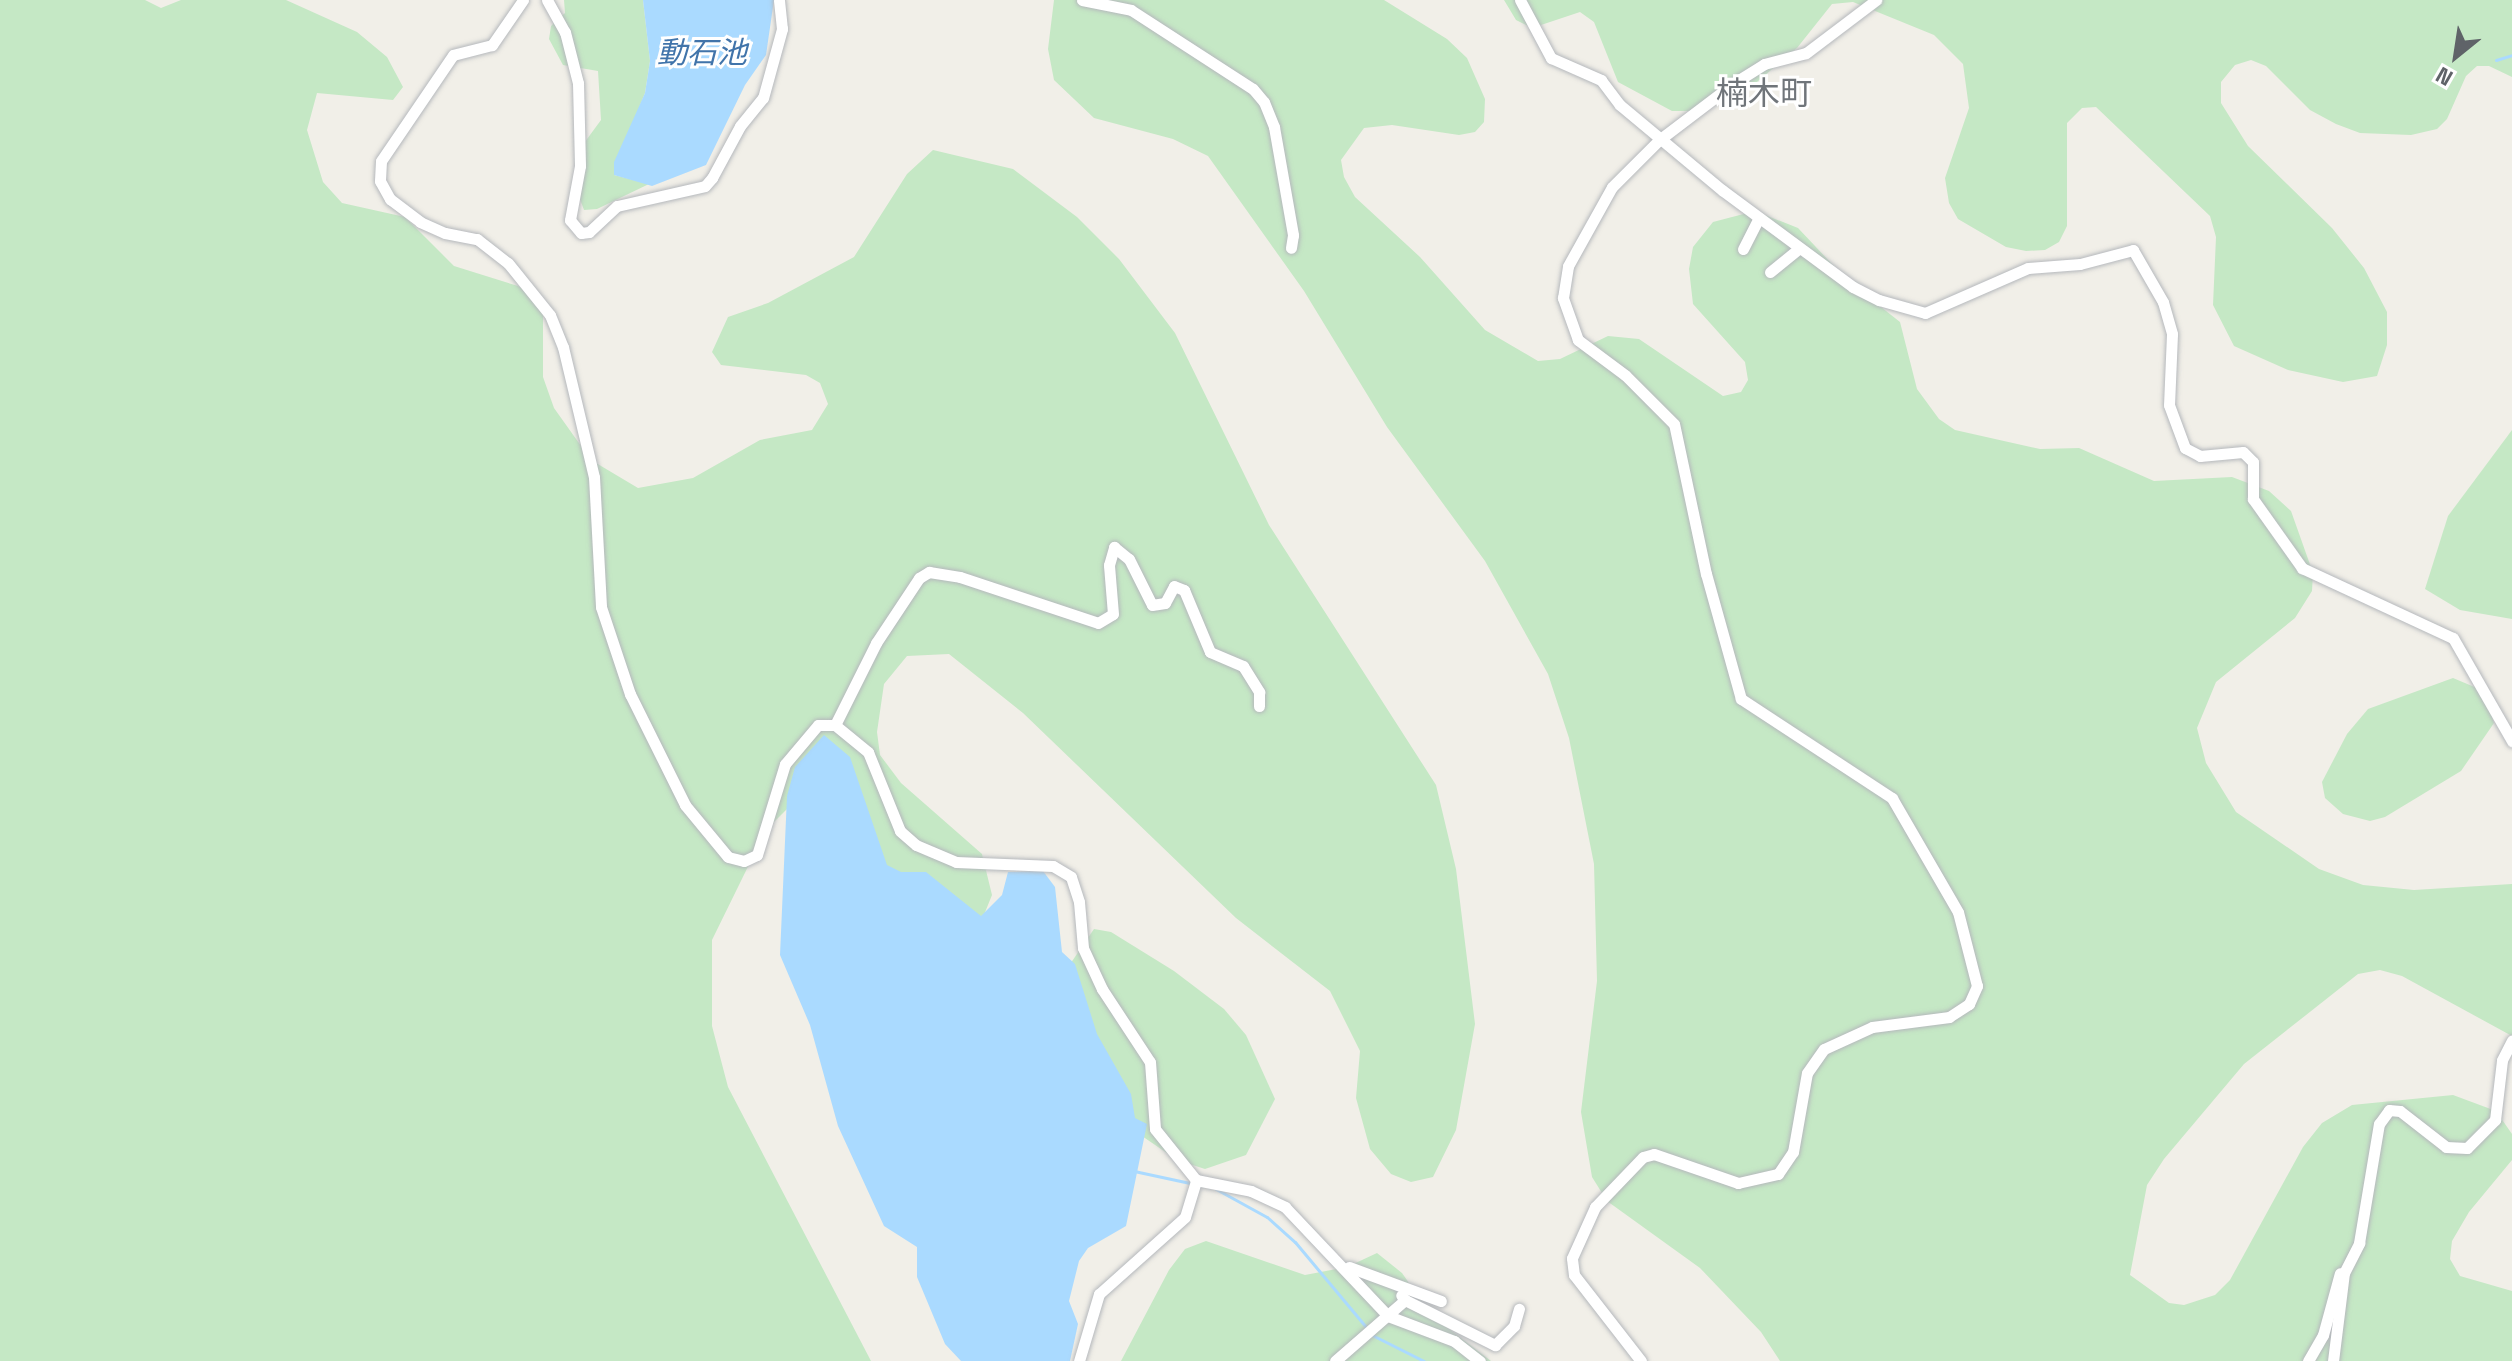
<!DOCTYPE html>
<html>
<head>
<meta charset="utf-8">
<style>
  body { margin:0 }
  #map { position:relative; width:2512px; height:1361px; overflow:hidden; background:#f1efe8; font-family:"Space Grotesk","Noto Sans JP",sans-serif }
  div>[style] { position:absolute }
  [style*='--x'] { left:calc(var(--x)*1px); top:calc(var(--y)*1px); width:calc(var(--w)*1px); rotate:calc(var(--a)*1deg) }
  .green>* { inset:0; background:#c5e8c5 }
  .water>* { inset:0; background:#aadaff }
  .stream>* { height:3px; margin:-1.5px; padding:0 1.5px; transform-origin:1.5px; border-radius:1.5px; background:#aadaff }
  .roads { filter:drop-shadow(0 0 2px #b5b8bc) drop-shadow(0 0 2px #b5b8bc) }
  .minor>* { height:11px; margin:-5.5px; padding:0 5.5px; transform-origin:5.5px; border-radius:5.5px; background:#fff }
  span { translate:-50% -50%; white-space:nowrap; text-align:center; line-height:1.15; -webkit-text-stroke:6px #fff; paint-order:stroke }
  .water-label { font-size:30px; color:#4174aa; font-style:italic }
  .quarter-label { font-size:32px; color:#70757a }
  .north { position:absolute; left:2416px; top:16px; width:80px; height:80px; -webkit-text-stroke:6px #fff; paint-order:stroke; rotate:210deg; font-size:22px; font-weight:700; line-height:32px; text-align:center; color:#5f6368 }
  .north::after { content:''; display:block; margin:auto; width:28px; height:36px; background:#5f6368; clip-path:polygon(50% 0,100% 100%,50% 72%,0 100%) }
</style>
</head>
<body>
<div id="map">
  <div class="green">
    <i style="clip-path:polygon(0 0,145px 0,161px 8px,181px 0,286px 0,357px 32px,387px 57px,403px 87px,393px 100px,317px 93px,307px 130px,323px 182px,342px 203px,405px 217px,454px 266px,518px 286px,543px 302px,543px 377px,554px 408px,591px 460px,638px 488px,693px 478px,760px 440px,812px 430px,828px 404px,820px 383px,806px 375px,721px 365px,712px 352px,728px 317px,768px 303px,854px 257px,907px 174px,933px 150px,1013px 169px,1077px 217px,1119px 259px,1175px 333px,1269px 525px,1436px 785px,1456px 869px,1475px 1024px,1456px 1130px,1433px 1177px,1411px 1182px,1391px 1174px,1370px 1149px,1356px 1098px,1360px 1051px,1330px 991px,1236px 918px,1023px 713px,949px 654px,907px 656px,884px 684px,877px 732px,880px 755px,901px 783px,982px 854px,992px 895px,973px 942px,796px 800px,766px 830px,712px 940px,712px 1026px,728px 1087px,871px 1361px,0 1361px)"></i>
    <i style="clip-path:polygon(564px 0,643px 0,650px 61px,645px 93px,614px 169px,614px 175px,649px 184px,597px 209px,584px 210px,577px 191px,579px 150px,601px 120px,598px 71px,563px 65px,549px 39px,551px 26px,565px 13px)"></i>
    <i style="clip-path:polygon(1054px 0,1384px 0,1447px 39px,1467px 58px,1485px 99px,1484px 122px,1475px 132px,1459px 135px,1392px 125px,1364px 128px,1341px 160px,1344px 177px,1355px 197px,1420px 257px,1485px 330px,1538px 361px,1560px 359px,1608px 336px,1639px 339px,1723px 396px,1741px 392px,1748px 380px,1745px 362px,1693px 304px,1689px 269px,1693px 247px,1713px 222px,1755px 211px,1798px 228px,1848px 281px,1900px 322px,1917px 389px,1939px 419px,1955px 430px,2040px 449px,2079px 448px,2154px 481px,2232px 477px,2269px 491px,2291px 511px,2313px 573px,2312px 591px,2295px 618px,2216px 682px,2197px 728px,2206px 763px,2236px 812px,2319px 869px,2363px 885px,2414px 890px,2512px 884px,2512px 1036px,2402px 976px,2380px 970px,2358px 974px,2244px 1064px,2164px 1159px,2147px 1185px,2130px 1275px,2169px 1303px,2184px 1305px,2215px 1295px,2230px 1280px,2303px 1147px,2322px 1123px,2352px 1105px,2453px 1095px,2496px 1111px,2512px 1134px,2512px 1160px,2469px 1212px,2452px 1241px,2450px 1259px,2460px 1276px,2512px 1291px,2512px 1361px,1780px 1361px,1761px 1332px,1700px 1268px,1607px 1201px,1592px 1177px,1581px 1112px,1597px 981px,1594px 864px,1569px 738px,1548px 674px,1485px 561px,1387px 427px,1304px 291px,1208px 156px,1173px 139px,1094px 118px,1054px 80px,1048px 49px)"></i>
    <i style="clip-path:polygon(1504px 0,2512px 0,2512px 77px,2489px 66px,2477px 66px,2466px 76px,2447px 119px,2437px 129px,2411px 135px,2360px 133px,2336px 124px,2310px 110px,2266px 66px,2251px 60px,2235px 65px,2221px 82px,2221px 103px,2248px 146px,2332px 228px,2364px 268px,2387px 312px,2387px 345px,2377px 376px,2343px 382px,2288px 370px,2234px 346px,2213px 305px,2216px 237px,2210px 216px,2096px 107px,2082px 108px,2067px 123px,2067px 226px,2059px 242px,2045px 250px,2026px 251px,2006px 247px,1958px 219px,1949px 203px,1945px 178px,1969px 108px,1963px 64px,1934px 35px,1853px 2px,1832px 4px,1797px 48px,1745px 92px,1692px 111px,1672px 111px,1618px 82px,1594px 22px,1580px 12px,1532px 28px,1516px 20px)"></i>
    <i style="clip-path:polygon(2512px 430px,2512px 619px,2460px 610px,2425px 589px,2448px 516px)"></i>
    <i style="clip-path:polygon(2453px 678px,2484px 691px,2494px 723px,2461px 771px,2385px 817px,2370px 821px,2343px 814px,2325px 798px,2322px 782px,2347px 734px,2368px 709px)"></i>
    <i style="clip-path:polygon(1094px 929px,1111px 932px,1174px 971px,1224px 1009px,1246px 1035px,1275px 1099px,1246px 1155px,1205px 1169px,1177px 1160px,1123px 1123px,1064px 973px)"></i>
    <i style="clip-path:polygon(1206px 1241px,1305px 1275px,1347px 1267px,1377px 1253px,1402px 1273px,1432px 1316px,1491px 1361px,1121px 1361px,1169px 1270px,1185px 1249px)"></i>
  </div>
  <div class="water">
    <i style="clip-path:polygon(643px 0,774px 0,766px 55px,745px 85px,706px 165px,652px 186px,614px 175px,614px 162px,645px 93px,650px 61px)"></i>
    <i style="clip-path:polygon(824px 735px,850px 757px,887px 865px,901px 872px,926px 872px,981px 916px,1002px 895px,1008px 872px,1043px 871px,1055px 887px,1062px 952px,1075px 964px,1097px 1034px,1131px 1094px,1135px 1118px,1147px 1124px,1126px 1226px,1088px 1248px,1079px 1261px,1069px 1301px,1078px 1324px,1070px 1361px,961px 1361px,945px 1344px,917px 1277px,917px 1247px,884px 1226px,838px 1126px,810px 1025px,780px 955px,787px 796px,795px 767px)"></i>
  </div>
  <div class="stream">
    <i style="--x:2496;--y:60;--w:17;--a:-17"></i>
    <i style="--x:1134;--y:1171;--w:57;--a:12.1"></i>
    <i style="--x:1216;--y:1189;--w:58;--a:28.8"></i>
    <i style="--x:1267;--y:1217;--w:38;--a:42"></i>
    <i style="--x:1295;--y:1242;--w:112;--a:50.1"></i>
    <i style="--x:1372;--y:1335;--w:58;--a:26.6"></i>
  </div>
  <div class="roads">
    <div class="minor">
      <i style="--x:523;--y:0;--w:55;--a:124.6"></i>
      <i style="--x:492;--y:45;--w:40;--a:165.6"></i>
      <i style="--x:453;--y:55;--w:128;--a:124.2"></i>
      <i style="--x:381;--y:161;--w:20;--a:93"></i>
      <i style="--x:380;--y:181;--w:21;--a:61"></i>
      <i style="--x:390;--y:199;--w:38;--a:37"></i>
      <i style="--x:420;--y:222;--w:27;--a:24"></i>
      <i style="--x:445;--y:233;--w:33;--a:11"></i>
      <i style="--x:477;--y:239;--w:39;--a:38"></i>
      <i style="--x:508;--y:263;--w:67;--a:51.1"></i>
      <i style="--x:550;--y:315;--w:35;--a:68"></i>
      <i style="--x:563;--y:347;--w:134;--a:76.6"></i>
      <i style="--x:594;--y:477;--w:130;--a:86.9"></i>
      <i style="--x:601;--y:607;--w:92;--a:71.6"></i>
      <i style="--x:630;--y:694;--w:124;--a:63.6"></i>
      <i style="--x:685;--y:805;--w:67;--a:50.4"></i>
      <i style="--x:728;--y:857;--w:16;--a:14"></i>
      <i style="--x:744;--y:861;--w:14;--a:-25"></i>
      <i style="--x:757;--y:855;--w:95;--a:-72.9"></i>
      <i style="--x:785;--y:764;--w:51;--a:-49.8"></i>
      <i style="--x:818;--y:725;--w:17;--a:0"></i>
      <i style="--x:835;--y:725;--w:43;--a:39.3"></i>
      <i style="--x:868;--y:752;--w:85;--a:67.9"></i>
      <i style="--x:900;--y:831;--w:21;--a:41"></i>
      <i style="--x:916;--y:845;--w:43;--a:23"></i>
      <i style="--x:956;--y:862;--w:97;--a:2.4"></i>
      <i style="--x:1053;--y:866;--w:21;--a:31"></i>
      <i style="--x:1071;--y:877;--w:26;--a:72"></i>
      <i style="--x:1079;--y:902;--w:46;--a:85"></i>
      <i style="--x:1083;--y:948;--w:45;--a:65.1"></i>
      <i style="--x:1102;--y:989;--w:87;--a:56.7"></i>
      <i style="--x:1150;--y:1062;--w:67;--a:85.7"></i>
      <i style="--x:1155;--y:1129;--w:65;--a:51.2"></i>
      <i style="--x:1196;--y:1180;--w:56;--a:11.3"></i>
      <i style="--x:1251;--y:1191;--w:38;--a:25"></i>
      <i style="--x:1285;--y:1207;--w:150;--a:46.6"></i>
      <i style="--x:1388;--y:1316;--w:71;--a:20.7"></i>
      <i style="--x:1454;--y:1341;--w:33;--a:38"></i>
      <i style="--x:547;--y:0;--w:37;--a:61"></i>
      <i style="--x:565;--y:32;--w:53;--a:75.7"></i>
      <i style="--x:578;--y:83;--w:83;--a:88.6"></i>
      <i style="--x:580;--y:166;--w:55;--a:100.5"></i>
      <i style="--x:570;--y:220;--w:17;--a:50"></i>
      <i style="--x:581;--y:233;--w:8;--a:-7"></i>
      <i style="--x:589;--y:232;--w:38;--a:-43"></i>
      <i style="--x:617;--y:206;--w:90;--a:-12.8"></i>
      <i style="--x:705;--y:186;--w:11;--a:-49"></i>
      <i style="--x:712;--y:178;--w:59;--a:-61.7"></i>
      <i style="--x:740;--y:126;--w:36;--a:-51"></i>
      <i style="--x:763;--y:98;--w:72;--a:-74.6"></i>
      <i style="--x:782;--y:29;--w:29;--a:-96"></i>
      <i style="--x:1082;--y:0;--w:50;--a:11.5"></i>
      <i style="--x:1131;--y:10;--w:145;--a:32.9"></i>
      <i style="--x:1253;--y:89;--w:17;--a:50"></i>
      <i style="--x:1264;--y:102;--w:27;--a:68"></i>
      <i style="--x:1274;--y:127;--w:110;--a:80"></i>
      <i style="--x:1293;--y:235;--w:13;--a:99"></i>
      <i style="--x:1520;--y:0;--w:66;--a:61.9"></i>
      <i style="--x:1551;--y:58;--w:55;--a:23.7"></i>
      <i style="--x:1601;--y:80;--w:31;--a:53"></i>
      <i style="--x:1620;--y:105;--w:133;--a:39.8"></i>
      <i style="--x:1722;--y:190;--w:163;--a:36.5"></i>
      <i style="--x:1853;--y:287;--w:29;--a:27"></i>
      <i style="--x:1879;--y:300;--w:48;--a:15.8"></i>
      <i style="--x:1925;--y:313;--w:112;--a:-23.6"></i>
      <i style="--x:2028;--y:268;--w:52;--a:-4.4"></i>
      <i style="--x:2080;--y:264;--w:55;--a:-14.8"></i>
      <i style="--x:2133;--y:250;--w:60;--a:60"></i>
      <i style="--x:2163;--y:302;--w:33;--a:74"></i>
      <i style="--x:2172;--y:334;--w:71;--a:92.4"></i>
      <i style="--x:2169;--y:405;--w:46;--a:69.6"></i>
      <i style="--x:2185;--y:448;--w:17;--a:28"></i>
      <i style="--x:2200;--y:456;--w:43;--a:-5.3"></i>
      <i style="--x:2243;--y:452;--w:14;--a:45"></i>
      <i style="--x:2253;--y:462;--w:37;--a:90"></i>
      <i style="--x:2253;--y:499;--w:85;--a:54.6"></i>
      <i style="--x:2302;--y:568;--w:166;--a:24.9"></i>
      <i style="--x:2453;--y:638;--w:119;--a:60.2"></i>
      <i style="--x:1743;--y:249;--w:35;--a:-63"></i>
      <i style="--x:1770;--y:272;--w:38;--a:-39"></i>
      <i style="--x:835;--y:725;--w:92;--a:-63.4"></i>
      <i style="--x:876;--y:643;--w:78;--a:-56.5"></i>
      <i style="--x:919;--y:578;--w:12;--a:-31"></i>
      <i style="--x:929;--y:572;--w:31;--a:9"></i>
      <i style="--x:960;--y:577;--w:145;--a:18.4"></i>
      <i style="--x:1098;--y:623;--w:17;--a:-31"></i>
      <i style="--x:1113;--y:614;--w:49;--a:-94.7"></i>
      <i style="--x:1109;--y:565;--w:19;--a:-74"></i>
      <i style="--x:1114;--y:547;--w:19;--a:39"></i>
      <i style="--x:1129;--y:559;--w:51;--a:63.4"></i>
      <i style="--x:1152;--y:605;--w:13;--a:-9"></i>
      <i style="--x:1165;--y:603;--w:19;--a:-62"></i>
      <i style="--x:1174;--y:586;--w:11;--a:22"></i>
      <i style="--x:1184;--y:590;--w:67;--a:67.2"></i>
      <i style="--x:1210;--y:652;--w:36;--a:23"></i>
      <i style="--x:1243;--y:666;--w:31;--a:58"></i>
      <i style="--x:1259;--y:692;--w:14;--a:90"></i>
      <i style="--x:1349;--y:1267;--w:98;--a:20.3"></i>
      <i style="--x:1405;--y:1300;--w:101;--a:26.6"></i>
      <i style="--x:1495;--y:1345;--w:27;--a:-45"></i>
      <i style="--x:1514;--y:1326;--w:18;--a:-74"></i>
      <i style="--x:1079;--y:1361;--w:70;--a:-73.4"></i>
      <i style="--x:1099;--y:1294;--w:115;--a:-41.8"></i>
      <i style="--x:1185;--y:1217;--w:39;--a:-73"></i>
      <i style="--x:1335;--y:1361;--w:93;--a:-41.1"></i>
      <i style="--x:1405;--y:1300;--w:6;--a:-129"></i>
      <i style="--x:1641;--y:1361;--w:109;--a:-127.9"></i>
      <i style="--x:1574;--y:1275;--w:17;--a:-97"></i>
      <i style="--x:1572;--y:1258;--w:56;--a:-65.7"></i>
      <i style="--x:1595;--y:1207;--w:69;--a:-46.2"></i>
      <i style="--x:1643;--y:1157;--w:11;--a:-15"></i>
      <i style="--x:1654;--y:1154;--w:89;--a:19"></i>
      <i style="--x:1738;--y:1183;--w:41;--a:-12.7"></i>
      <i style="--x:1778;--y:1174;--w:27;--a:-56"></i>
      <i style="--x:1793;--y:1152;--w:80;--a:-80"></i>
      <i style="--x:1807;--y:1073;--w:29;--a:-55"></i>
      <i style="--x:1824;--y:1049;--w:53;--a:-24.6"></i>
      <i style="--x:1872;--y:1027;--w:78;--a:-7.4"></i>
      <i style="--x:1949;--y:1017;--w:24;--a:-33"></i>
      <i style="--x:1969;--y:1004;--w:20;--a:-66"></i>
      <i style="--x:1977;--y:986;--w:76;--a:-104.4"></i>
      <i style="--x:1958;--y:912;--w:132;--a:-120.1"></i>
      <i style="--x:1892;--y:798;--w:181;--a:-146.7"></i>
      <i style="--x:1741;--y:699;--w:130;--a:-105.6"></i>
      <i style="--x:1706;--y:574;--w:153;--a:-102"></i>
      <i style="--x:1674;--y:424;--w:69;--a:-135"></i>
      <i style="--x:1625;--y:375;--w:59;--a:-143.3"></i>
      <i style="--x:1578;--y:340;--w:45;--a:-109.7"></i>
      <i style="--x:1563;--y:298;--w:32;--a:-81"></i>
      <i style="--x:1568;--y:266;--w:90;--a:-60.9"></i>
      <i style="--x:1612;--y:187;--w:66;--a:-45"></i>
      <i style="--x:1659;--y:140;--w:94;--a:-37.2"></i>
      <i style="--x:1734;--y:83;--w:36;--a:-32"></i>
      <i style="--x:1764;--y:64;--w:43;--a:-14.7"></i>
      <i style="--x:1806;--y:53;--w:88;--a:-37.1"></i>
      <i style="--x:2308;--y:1361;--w:30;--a:-60"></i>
      <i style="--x:2323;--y:1335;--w:64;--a:-74.7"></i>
      <i style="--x:2333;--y:1361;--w:89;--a:-82.9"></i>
      <i style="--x:2344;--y:1273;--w:34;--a:-63"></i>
      <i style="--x:2359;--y:1243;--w:121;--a:-80.5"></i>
      <i style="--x:2379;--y:1124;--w:17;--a:-54"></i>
      <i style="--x:2389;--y:1110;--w:11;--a:5"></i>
      <i style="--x:2400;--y:1111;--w:58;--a:38"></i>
      <i style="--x:2446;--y:1147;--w:21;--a:3"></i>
      <i style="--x:2467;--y:1148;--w:40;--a:-45"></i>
      <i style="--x:2495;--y:1120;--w:60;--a:-83.3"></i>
      <i style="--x:2502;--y:1060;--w:22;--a:-63"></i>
    </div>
  </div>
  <div class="water-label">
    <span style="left:702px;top:53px">動石池</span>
  </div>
  <div class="quarter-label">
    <span style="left:1764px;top:93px">楠木町</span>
  </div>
  <div class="north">N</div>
</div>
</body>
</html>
